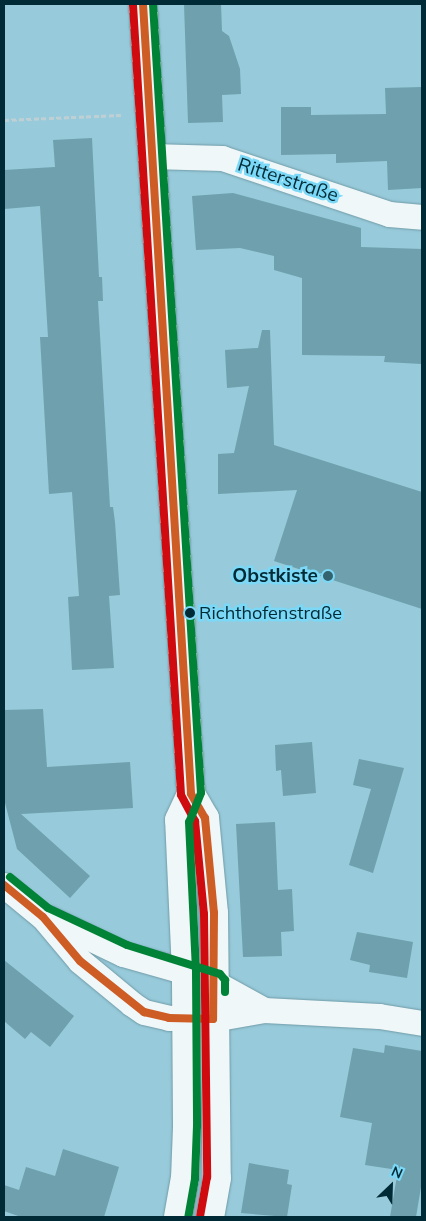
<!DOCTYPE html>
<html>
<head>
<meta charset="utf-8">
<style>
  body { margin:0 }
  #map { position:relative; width:426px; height:1221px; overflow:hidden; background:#97cada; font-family:Mulish,sans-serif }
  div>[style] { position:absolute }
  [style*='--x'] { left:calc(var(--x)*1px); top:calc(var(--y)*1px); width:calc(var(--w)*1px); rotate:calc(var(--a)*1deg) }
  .green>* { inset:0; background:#bcb1cd }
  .building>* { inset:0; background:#6ea0ad }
  .path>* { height:3px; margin-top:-1.5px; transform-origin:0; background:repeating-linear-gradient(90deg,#bfd0d5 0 5px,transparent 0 7.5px) }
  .roads { filter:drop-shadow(0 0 1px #709ba7) drop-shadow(0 0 1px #709ba7) }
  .minor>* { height:25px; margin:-12.5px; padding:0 12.5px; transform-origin:12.5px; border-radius:12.5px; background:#eff7f9 }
  .primary>* { height:28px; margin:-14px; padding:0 14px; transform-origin:14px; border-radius:14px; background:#eff7f9 }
  .bus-1>* { height:8px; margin:-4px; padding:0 4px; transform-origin:4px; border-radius:4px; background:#ce5c25 }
  .bus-2>* { height:8px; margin:-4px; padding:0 4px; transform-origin:4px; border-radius:4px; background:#d00b10 }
  .bus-3>* { height:8px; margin:-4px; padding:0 4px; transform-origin:4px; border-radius:4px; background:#008237 }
  .dots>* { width:14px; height:14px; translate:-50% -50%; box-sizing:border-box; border:2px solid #7bd8f6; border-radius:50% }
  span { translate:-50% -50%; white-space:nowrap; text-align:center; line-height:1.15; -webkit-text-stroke:5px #7bd8f6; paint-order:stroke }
  .bus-label { font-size:18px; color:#002a35 }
  .left { translate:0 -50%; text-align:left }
  .street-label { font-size:19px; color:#002a35 }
  .poi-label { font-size:19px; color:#002a35; font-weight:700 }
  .right { translate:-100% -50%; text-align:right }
  .frame { position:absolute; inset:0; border:5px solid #002a35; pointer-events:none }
  .north { position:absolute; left:366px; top:1161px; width:50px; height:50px; -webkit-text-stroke:4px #7bd8f6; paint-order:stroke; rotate:24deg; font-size:14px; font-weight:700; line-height:20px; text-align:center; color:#002a35 }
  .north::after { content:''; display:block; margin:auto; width:18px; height:22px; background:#002a35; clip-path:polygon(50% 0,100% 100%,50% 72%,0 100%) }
</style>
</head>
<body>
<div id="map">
  <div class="green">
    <i style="clip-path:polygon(195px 1083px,201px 1083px,202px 1153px,195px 1217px,188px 1217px)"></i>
  </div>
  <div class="building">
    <i style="clip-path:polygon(184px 4px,221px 4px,222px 31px,229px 36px,240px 69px,241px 94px,222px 95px,223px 122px,188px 123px)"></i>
    <i style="clip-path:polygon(422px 87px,422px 188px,388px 190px,387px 161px,336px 163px,336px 154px,281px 155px,281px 107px,311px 107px,311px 115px,386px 114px,385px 88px)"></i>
    <i style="clip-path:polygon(92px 138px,99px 277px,102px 277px,103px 301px,98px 301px,110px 507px,113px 507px,115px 522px,120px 595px,109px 596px,114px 668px,72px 670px,68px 597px,79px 596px,72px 492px,49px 494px,40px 337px,48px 337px,40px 206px,4px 209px,4px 170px,55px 167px,53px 140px)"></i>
    <i style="clip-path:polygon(233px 193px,361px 228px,361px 247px,422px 249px,422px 364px,384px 362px,385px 356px,302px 355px,302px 278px,274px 270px,274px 256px,240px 248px,196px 250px,192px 196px)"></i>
    <i style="clip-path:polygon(262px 330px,270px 330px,274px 445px,422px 492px,422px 609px,274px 561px,297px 490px,218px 494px,218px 454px,234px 453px,249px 386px,227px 388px,225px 350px,258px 348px)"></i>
    <i style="clip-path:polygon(43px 709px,47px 767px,130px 762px,133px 808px,21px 814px,90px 876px,70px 898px,17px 849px,4px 799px,4px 710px)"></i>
    <i style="clip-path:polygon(312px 742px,316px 793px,283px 796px,281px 770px,276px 771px,275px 745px)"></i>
    <i style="clip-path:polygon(359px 759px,404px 768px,373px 873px,349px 865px,371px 789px,353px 785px)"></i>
    <i style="clip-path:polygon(275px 822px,278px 890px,292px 889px,294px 931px,281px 932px,282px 956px,243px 957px,236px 824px)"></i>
    <i style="clip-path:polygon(357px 932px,413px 942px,407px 978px,369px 972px,370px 965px,350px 960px)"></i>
    <i style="clip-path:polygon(4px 960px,74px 1016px,50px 1047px,31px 1032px,25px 1039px,4px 1021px)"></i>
    <i style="clip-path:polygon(385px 1045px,422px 1051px,422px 1181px,416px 1217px,390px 1217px,398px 1170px,365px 1165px,372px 1123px,340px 1117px,353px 1048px,384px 1053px)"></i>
    <i style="clip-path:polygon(63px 1149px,119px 1167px,104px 1217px,21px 1217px,4px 1211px,4px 1185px,19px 1190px,26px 1167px,55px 1176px)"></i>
    <i style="clip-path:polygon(249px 1163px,289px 1170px,287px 1184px,292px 1185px,287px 1217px,241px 1213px)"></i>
  </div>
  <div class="path">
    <i style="--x:4;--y:120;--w:117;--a:-2.4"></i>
  </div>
  <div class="roads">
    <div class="minor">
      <i style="--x:151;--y:156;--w:71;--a:1.6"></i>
      <i style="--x:222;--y:158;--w:176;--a:18.5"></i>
      <i style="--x:389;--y:214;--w:33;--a:5"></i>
      <i style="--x:4;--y:885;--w:50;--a:39.4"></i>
      <i style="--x:43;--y:917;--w:57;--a:49.9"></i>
      <i style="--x:80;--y:961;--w:67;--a:39.6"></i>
      <i style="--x:132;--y:1004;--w:14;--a:34"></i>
      <i style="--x:144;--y:1012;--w:26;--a:13"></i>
      <i style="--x:169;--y:1018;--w:17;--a:-3"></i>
      <i style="--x:48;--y:918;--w:83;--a:25.6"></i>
      <i style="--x:123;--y:954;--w:66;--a:15.9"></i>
      <i style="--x:215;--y:983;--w:56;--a:28.9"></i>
      <i style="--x:213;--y:1019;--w:52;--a:-10"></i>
      <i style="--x:264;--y:1010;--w:115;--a:3"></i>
      <i style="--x:379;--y:1016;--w:44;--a:9.2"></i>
    </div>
    <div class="primary">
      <i style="--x:143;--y:4;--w:791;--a:86.52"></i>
      <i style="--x:191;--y:794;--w:28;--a:60"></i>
      <i style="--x:205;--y:818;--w:95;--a:84.6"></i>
      <i style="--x:214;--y:913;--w:265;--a:89.4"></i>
      <i style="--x:217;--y:1178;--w:40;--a:100"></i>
      <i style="--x:178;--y:1217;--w:39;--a:-80"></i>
      <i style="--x:185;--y:1179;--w:53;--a:-87.8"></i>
      <i style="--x:187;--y:1126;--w:154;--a:-90.4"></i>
      <i style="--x:186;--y:972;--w:152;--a:-92.6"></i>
      <i style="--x:179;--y:820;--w:29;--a:-65"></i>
    </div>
  </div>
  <div class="bus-1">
    <i style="--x:143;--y:4;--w:791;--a:86.52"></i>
    <i style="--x:191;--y:794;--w:28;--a:60"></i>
    <i style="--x:205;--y:818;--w:95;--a:84.6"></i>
    <i style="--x:214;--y:913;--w:106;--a:90.5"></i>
    <i style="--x:4;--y:885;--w:50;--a:39.4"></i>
    <i style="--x:43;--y:917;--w:57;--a:49.9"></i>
    <i style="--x:80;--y:961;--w:82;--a:38.6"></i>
    <i style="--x:144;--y:1012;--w:26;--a:13"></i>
    <i style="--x:169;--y:1018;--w:44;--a:1.3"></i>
  </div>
  <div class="bus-2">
    <i style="--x:133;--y:5;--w:791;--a:86.52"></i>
    <i style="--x:181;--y:795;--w:30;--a:62"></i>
    <i style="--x:195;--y:821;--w:93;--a:84.5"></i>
    <i style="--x:204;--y:914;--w:263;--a:89.3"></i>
    <i style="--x:207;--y:1177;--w:39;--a:100"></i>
  </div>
  <div class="bus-3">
    <i style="--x:153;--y:4;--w:790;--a:86.52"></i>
    <i style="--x:201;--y:793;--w:31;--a:112"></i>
    <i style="--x:189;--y:822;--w:150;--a:87.3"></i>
    <i style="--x:196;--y:972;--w:154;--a:89.6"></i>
    <i style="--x:197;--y:1126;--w:53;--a:92.2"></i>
    <i style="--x:195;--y:1179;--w:39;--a:100"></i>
    <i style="--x:10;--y:877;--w:49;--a:39.2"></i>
    <i style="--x:48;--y:908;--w:87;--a:25.1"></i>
    <i style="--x:127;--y:945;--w:97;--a:17.3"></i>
    <i style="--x:220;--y:974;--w:8;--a:50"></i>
    <i style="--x:225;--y:980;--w:12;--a:90"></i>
  </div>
  <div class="dots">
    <i style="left:328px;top:576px;background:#35626f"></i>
    <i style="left:190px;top:613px;background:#002a35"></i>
  </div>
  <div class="bus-label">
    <span class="left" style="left:199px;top:613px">Richthofenstraße</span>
  </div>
  <div class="street-label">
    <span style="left:288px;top:180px;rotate:18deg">Ritterstraße</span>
  </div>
  <div class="poi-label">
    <span class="right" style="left:318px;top:576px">Obstkiste</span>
  </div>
  <div class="frame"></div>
  <div class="north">N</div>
</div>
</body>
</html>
